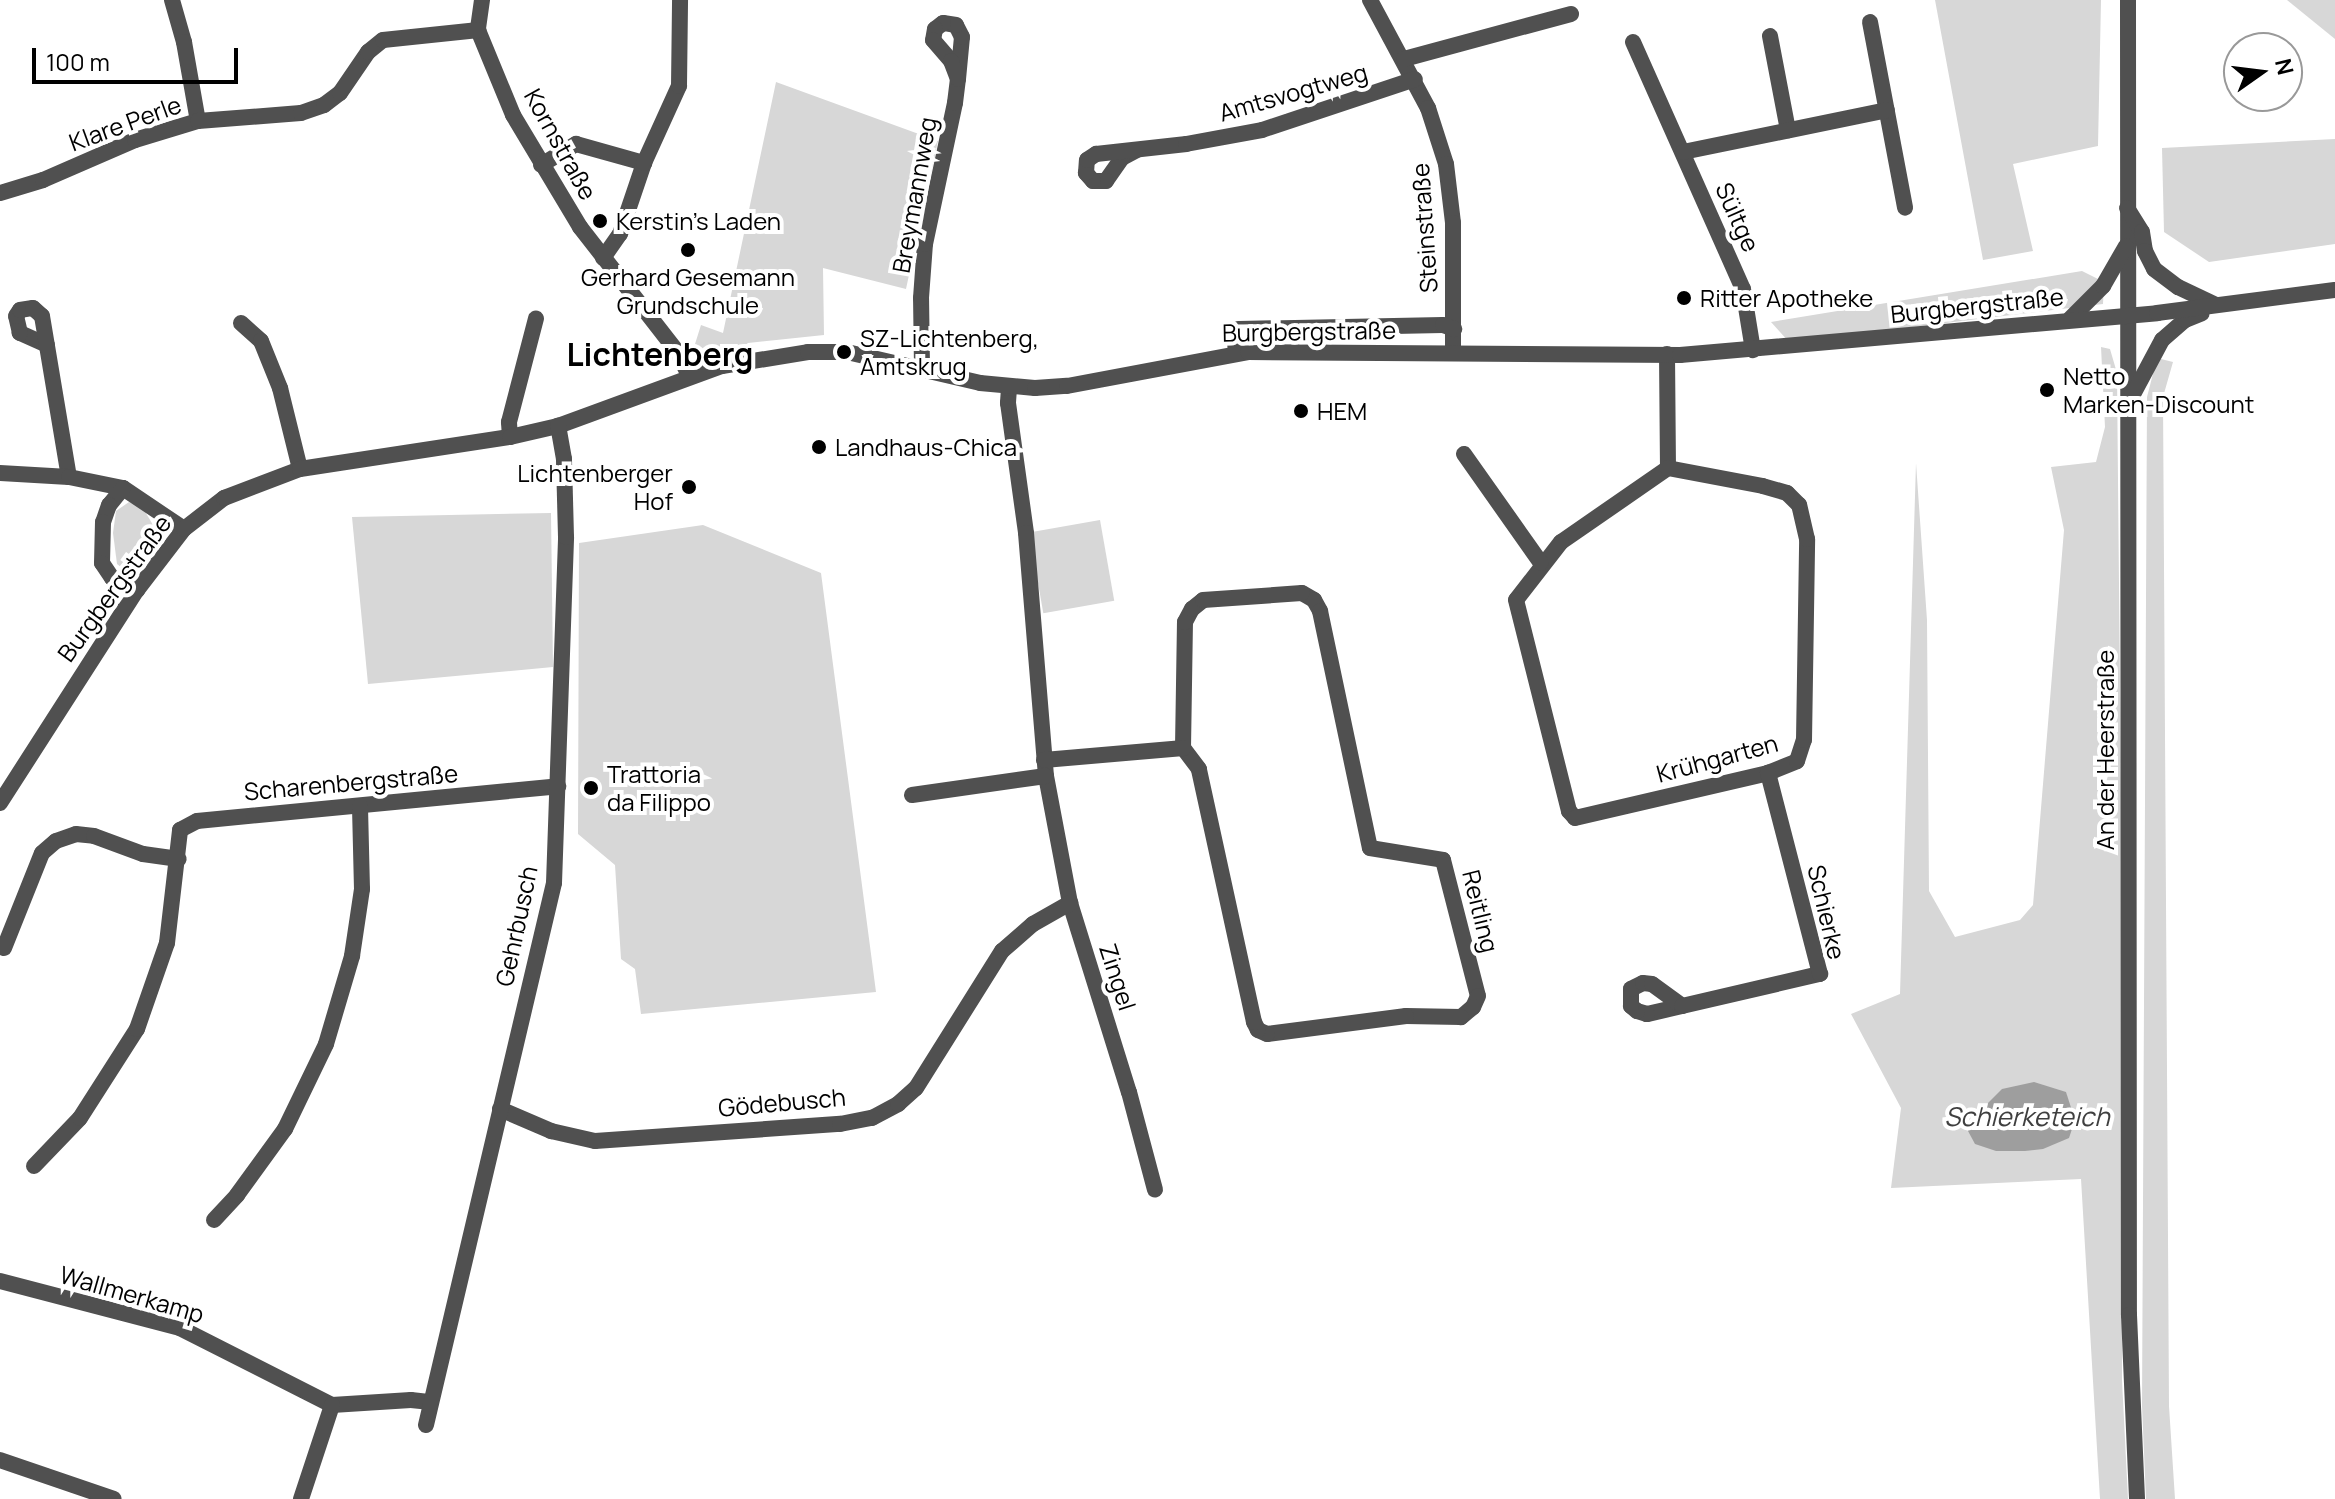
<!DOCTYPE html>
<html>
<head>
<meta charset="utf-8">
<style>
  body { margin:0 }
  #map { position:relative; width:2335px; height:1499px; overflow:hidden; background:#fff; font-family:Manrope,sans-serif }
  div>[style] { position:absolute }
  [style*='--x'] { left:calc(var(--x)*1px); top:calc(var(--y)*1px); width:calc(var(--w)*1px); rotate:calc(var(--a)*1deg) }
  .green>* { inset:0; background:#d7d7d7; transform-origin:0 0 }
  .water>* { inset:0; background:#9e9e9e }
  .minor>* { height:16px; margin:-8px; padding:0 8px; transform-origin:8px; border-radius:8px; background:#505050 }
  .dots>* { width:22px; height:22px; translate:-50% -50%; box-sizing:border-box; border:4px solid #fff; border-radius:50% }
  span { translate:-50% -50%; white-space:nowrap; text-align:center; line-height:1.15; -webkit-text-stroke:8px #fff; paint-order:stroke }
  .street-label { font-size:24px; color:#000 }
  .poi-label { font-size:24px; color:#000 }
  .left { translate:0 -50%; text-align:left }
  .right { translate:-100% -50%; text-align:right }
  .water-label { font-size:26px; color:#3f3f3f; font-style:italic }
  .district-label { font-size:32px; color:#000; font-weight:700 }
  .north { position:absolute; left:2223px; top:32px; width:80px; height:80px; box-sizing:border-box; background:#fff; border:2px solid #999; border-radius:50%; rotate:76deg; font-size:22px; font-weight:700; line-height:32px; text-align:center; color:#000 }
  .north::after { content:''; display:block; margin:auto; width:28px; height:36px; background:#000; clip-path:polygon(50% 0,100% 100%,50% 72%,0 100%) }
  .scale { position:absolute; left:32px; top:48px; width:206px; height:36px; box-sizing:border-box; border:4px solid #000; border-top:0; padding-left:10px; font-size:24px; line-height:28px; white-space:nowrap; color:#000; -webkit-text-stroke:6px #fff; paint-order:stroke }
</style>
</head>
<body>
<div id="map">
  <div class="green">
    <i style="clip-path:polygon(1935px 0,2101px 0,2098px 146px,2013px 164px,2033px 251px,1983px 260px)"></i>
    <i style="clip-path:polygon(2287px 0,2335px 0,2335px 39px)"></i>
    <i style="clip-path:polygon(776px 82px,938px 141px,906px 289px,823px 268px,824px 335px,748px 343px,737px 351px,709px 352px,695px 344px,701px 325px,723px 333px)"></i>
    <i style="clip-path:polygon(2335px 139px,2335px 244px,2209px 262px,2164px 232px,2162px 148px)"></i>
    <i style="clip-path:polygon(2082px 271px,2104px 282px,2103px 304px,1789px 342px,1771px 322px)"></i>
    <i style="clip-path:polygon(2101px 347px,2110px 349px,2117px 373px,2123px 1009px,2122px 1380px,2128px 1499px,2100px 1499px,2081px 1179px,1891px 1188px,1901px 1108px,1851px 1014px,1900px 994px,1916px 463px,1927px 620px,1929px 891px,1955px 937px,2020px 920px,2033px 905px,2064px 530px,2051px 467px,2096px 462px,2105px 427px)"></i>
    <i style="clip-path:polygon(2157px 358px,2173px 362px,2163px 397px,2169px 1406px,2175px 1499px,2146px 1499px,2142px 1406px,2147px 397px)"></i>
    <i style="clip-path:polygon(129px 502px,143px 508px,153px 525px,155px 537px,151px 551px,137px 570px,126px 571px,117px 564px,113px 533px,116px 511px)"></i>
    <i style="clip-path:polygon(551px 513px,553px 667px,368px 684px,352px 517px)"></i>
    <i style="left:1100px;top:520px;width:82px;height:72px;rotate:80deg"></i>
    <i style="clip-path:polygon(703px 525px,821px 573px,876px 992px,641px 1014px,635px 969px,621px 959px,615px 865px,578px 834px,579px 543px)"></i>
  </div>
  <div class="water">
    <i style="clip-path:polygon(2034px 1082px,2066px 1092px,2075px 1120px,2069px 1138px,2043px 1149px,2025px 1151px,1996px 1151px,1975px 1144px,1968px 1131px,1973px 1118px,2002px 1089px)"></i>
  </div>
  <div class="minor">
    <i style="--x:172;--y:0;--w:44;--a:74.1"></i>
    <i style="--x:184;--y:42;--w:80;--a:80"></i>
    <i style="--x:482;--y:0;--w:30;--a:98"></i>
    <i style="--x:478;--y:30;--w:92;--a:67.6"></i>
    <i style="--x:513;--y:115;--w:131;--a:59.1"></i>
    <i style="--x:580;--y:227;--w:160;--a:52.1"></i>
    <i style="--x:678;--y:353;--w:25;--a:64"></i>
    <i style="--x:1370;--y:0;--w:123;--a:61.8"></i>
    <i style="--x:1428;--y:108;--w:59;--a:72.2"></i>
    <i style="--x:1446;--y:164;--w:59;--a:83.2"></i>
    <i style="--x:1453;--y:223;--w:130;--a:90"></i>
    <i style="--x:2128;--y:0;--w:1315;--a:89.96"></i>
    <i style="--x:2129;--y:1315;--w:184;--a:87.5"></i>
    <i style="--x:1870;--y:22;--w:189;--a:79.3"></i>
    <i style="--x:1770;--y:36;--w:96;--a:79.2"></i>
    <i style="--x:1633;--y:42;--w:270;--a:66"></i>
    <i style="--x:1743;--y:289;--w:62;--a:80.7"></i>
    <i style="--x:1404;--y:59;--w:173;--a:-15.1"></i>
    <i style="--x:1137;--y:150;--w:17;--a:152"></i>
    <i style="--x:1122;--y:158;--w:28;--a:125"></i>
    <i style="--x:1106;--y:181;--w:13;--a:180"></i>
    <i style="--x:1093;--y:181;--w:11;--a:-131"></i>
    <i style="--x:1086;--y:173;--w:13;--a:-86"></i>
    <i style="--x:1087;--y:160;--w:11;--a:-34"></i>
    <i style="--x:1096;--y:154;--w:91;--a:-6.3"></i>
    <i style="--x:1186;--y:144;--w:77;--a:-10.4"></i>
    <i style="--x:1262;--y:130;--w:161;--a:-18.4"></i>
    <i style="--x:1683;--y:152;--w:208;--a:-11.6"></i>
    <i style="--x:541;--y:165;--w:41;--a:-31"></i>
    <i style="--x:576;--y:144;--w:71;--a:15.6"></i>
    <i style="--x:0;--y:193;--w:45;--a:-16.8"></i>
    <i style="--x:43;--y:180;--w:100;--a:-23.5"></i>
    <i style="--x:135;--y:140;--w:66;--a:-16.8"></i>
    <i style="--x:198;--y:121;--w:103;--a:-4.4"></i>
    <i style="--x:301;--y:113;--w:24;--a:-19"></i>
    <i style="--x:324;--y:105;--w:20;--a:-37"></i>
    <i style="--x:340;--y:93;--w:50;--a:-55.7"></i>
    <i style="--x:368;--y:52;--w:19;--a:-39"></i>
    <i style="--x:383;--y:40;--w:96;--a:-6"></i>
    <i style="--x:2127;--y:208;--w:28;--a:58"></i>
    <i style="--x:2142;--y:232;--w:19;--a:81"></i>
    <i style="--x:2145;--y:251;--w:20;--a:63"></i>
    <i style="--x:2154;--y:269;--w:30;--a:37"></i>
    <i style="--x:2178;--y:287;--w:42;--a:25.3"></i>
    <i style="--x:603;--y:258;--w:29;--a:-55"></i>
    <i style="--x:620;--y:234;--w:75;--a:-71.3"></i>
    <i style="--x:644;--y:163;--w:85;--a:-65.6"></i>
    <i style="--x:679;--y:86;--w:86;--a:-89.3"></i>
    <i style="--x:2070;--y:319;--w:47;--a:-45"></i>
    <i style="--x:2103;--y:286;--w:46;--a:-60.1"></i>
    <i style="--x:241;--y:323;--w:27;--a:42"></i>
    <i style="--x:261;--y:341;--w:51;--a:68"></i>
    <i style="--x:280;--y:388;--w:83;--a:76.1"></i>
    <i style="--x:47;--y:345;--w:30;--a:-156"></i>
    <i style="--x:20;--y:333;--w:17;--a:-103"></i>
    <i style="--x:16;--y:316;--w:7;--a:-56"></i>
    <i style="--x:20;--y:310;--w:13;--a:-9"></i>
    <i style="--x:33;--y:308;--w:12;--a:42"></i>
    <i style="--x:42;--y:316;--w:163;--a:80.5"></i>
    <i style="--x:1236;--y:353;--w:23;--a:-95"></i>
    <i style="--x:1234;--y:330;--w:5;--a:-11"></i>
    <i style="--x:1239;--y:329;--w:204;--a:-1.1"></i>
    <i style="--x:1443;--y:325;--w:12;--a:20"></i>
    <i style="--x:1667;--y:354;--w:114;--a:89.5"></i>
    <i style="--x:1668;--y:468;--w:130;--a:145.3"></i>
    <i style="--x:1561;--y:542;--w:73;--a:127.8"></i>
    <i style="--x:1516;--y:600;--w:218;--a:75.9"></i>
    <i style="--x:1569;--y:811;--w:9;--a:49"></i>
    <i style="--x:1575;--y:818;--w:198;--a:-13.1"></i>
    <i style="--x:1768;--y:773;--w:31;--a:-22"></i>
    <i style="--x:1797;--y:761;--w:22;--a:-72"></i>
    <i style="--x:1804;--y:740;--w:201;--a:-89.1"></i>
    <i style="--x:1807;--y:539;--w:35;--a:-103"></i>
    <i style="--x:1799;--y:505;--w:17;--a:-135"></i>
    <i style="--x:1787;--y:493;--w:25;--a:-164"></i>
    <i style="--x:1763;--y:486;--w:97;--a:-169.3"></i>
    <i style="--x:922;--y:367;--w:69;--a:-90.8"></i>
    <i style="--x:921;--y:298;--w:54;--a:-85.8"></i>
    <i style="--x:925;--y:244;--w:144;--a:-78"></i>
    <i style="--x:955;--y:103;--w:24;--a:-83"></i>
    <i style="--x:958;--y:79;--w:42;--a:-84.6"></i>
    <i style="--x:962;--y:37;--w:13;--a:-117"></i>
    <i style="--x:956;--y:25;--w:13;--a:-171"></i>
    <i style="--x:943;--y:23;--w:10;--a:143"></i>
    <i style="--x:935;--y:29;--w:11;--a:100"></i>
    <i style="--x:933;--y:40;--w:28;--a:49"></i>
    <i style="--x:951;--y:61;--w:19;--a:69"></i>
    <i style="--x:1009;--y:388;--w:15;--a:94"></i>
    <i style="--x:1008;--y:403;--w:131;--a:82.1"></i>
    <i style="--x:1026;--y:533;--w:244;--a:85.3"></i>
    <i style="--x:1046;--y:776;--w:129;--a:79.3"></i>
    <i style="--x:1070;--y:903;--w:198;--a:72.7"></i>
    <i style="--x:1129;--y:1092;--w:101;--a:75.1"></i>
    <i style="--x:2130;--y:400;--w:68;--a:-61.9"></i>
    <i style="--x:2162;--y:340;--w:30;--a:-41"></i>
    <i style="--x:2185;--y:320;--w:18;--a:-22"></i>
    <i style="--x:510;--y:437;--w:15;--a:-94"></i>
    <i style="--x:509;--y:422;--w:107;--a:-75.4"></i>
    <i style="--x:1464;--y:454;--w:133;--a:54.8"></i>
    <i style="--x:0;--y:473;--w:69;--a:3.3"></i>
    <i style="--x:69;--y:477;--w:55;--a:11.5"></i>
    <i style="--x:123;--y:488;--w:73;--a:33.9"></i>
    <i style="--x:123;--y:488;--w:22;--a:129"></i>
    <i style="--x:109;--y:505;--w:18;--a:109"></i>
    <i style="--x:103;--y:522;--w:41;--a:91.4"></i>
    <i style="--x:102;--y:563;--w:18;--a:56"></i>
    <i style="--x:112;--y:578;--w:28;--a:26"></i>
    <i style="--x:1302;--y:593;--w:14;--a:30"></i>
    <i style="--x:1314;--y:600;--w:13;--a:61"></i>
    <i style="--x:1320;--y:611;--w:242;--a:78.1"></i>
    <i style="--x:1370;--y:848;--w:74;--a:9.3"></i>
    <i style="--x:1443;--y:860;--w:140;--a:75.6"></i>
    <i style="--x:1478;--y:996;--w:12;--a:114"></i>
    <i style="--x:1473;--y:1007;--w:16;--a:140"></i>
    <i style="--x:1461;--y:1017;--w:55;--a:-179"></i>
    <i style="--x:1406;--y:1016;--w:140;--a:172.6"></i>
    <i style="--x:1267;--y:1034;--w:10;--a:-156"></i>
    <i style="--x:1258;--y:1030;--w:9;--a:-117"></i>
    <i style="--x:1254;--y:1022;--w:259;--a:-102.3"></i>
    <i style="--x:1199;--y:769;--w:26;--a:-127"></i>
    <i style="--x:1183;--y:748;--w:126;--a:-89.1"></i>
    <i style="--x:1185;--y:622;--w:15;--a:-62"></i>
    <i style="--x:1192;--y:609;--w:14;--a:-39"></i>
    <i style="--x:1203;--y:600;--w:99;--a:-4"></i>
    <i style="--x:1044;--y:760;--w:140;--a:-4.9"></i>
    <i style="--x:912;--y:795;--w:135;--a:-8.1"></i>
    <i style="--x:0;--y:803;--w:253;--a:-57.3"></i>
    <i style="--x:137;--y:590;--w:77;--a:-52.4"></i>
    <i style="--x:184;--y:529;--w:51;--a:-37.8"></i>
    <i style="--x:224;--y:498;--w:81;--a:-20.9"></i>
    <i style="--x:300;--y:469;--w:212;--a:-8.7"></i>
    <i style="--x:510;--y:437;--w:49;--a:-12.9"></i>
    <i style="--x:558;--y:426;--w:175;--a:-20.1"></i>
    <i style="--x:722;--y:366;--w:87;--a:-9.2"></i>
    <i style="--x:808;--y:352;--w:39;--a:0"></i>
    <i style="--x:847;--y:352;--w:137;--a:13.1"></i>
    <i style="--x:980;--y:383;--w:55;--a:5.2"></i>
    <i style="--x:1035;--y:388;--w:32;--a:-4"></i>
    <i style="--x:1067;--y:386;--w:184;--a:-10.6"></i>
    <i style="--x:1248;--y:352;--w:432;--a:0.4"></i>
    <i style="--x:1680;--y:355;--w:479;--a:-5"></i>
    <i style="--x:2157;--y:313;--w:179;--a:-7.4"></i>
    <i style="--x:4;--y:948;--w:102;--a:-68.2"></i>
    <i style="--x:42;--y:853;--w:18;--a:-41"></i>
    <i style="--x:56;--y:841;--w:21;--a:-19"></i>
    <i style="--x:76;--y:834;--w:18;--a:6"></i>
    <i style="--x:94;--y:836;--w:52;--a:20.2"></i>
    <i style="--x:143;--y:854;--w:36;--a:8"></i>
    <i style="--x:1682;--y:1006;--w:36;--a:167"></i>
    <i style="--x:1647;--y:1014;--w:10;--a:-163"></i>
    <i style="--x:1637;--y:1011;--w:8;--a:-140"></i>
    <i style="--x:1631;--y:1006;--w:17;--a:-90"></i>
    <i style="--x:1631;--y:989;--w:13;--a:-27"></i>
    <i style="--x:1643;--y:983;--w:9;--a:6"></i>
    <i style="--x:1652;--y:984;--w:37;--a:36"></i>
    <i style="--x:1682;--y:1006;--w:142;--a:-13.1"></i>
    <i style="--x:1820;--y:974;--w:208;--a:-104.5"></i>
    <i style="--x:500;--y:1109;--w:56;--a:23.3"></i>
    <i style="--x:551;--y:1131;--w:45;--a:12.8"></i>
    <i style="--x:595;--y:1141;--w:246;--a:-4"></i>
    <i style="--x:840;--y:1124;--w:33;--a:-11"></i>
    <i style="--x:872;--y:1118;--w:30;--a:-28"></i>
    <i style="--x:898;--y:1104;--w:24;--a:-42"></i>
    <i style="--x:916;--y:1088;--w:162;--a:-57.9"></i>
    <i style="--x:1002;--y:951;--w:41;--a:-41.1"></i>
    <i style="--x:1033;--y:924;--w:43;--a:-29.6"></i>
    <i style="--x:34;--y:1166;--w:66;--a:-46.2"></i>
    <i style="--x:80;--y:1118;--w:106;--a:-57.4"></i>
    <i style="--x:137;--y:1029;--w:91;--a:-70.8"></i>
    <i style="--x:167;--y:943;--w:114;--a:-83.4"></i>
    <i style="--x:180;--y:830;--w:19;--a:-28"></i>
    <i style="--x:197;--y:821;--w:363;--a:-5.5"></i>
    <i style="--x:214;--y:1220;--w:34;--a:-47"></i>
    <i style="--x:237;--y:1195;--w:82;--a:-54"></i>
    <i style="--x:285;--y:1129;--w:94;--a:-64.2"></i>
    <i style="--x:326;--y:1044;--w:92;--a:-73.5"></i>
    <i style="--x:352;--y:956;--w:68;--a:-81.5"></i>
    <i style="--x:362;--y:889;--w:83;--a:-91.4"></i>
    <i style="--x:0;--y:1281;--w:186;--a:14.6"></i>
    <i style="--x:180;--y:1328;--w:170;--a:26.9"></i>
    <i style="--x:332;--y:1405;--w:79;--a:-3.6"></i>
    <i style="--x:411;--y:1400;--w:20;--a:6"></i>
    <i style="--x:426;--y:1425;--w:557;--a:-76.71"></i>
    <i style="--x:554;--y:883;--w:346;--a:-88"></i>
    <i style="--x:566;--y:537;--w:78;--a:-91.5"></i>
    <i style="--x:564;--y:459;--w:34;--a:-100"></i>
    <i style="--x:0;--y:1460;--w:120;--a:18.9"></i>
    <i style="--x:301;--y:1499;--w:99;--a:-71.7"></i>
  </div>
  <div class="dots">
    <i style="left:600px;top:221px;background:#000"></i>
    <i style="left:688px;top:250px;background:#000"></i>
    <i style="left:1684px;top:298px;background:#000"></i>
    <i style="left:844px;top:352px;background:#000"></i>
    <i style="left:2047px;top:390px;background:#000"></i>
    <i style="left:1301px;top:411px;background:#000"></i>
    <i style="left:819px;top:447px;background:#000"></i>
    <i style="left:689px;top:487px;background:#000"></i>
    <i style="left:591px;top:788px;background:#000"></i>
  </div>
  <div class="street-label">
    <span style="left:1293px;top:92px;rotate:-16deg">Amtsvogtweg</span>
    <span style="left:125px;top:123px;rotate:-20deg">Klare Perle</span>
    <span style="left:561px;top:144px;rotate:61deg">Kornstraße</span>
    <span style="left:914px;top:195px;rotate:-80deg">Breymannweg</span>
    <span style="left:1738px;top:217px;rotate:66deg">Sültge</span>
    <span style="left:1424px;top:228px;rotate:-94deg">Steinstraße</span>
    <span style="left:1977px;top:305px;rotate:-6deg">Burgbergstraße</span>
    <span style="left:1309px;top:331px;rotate:-1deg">Burgbergstraße</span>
    <span style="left:114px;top:588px;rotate:-54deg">Burgbergstraße</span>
    <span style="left:2105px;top:750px;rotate:-90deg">An der Heerstraße</span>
    <span style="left:1717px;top:758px;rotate:-15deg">Krühgarten</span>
    <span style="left:351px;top:782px;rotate:-5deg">Scharenbergstraße</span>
    <span style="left:1481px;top:911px;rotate:76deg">Reitling</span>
    <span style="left:1827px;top:912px;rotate:77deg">Schierke</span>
    <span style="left:516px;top:926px;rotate:-78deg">Gehrbusch</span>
    <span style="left:1118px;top:977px;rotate:72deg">Zingel</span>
    <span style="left:782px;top:1102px;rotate:-5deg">Gödebusch</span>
    <span style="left:132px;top:1294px;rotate:16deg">Wallmerkamp</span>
  </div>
  <div class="poi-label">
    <span class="left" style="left:616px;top:221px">Kerstin's Laden</span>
    <span style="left:688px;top:291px">Gerhard Gesemann<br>Grundschule</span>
    <span class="left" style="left:1700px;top:298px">Ritter Apotheke</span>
    <span class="left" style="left:860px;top:352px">SZ-Lichtenberg,<br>Amtskrug</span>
    <span class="left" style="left:2063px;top:390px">Netto<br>Marken-Discount</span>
    <span class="left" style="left:1317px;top:411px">HEM</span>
    <span class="left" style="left:835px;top:447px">Landhaus-Chica</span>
    <span class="right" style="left:673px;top:487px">Lichtenberger<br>Hof</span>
    <span class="left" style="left:607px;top:788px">Trattoria<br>da Filippo</span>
  </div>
  <div class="water-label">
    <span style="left:2027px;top:1117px">Schierketeich</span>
  </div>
  <div class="district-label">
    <span style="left:660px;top:354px">Lichtenberg</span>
  </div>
  <div class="north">N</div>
  <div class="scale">100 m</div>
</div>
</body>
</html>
